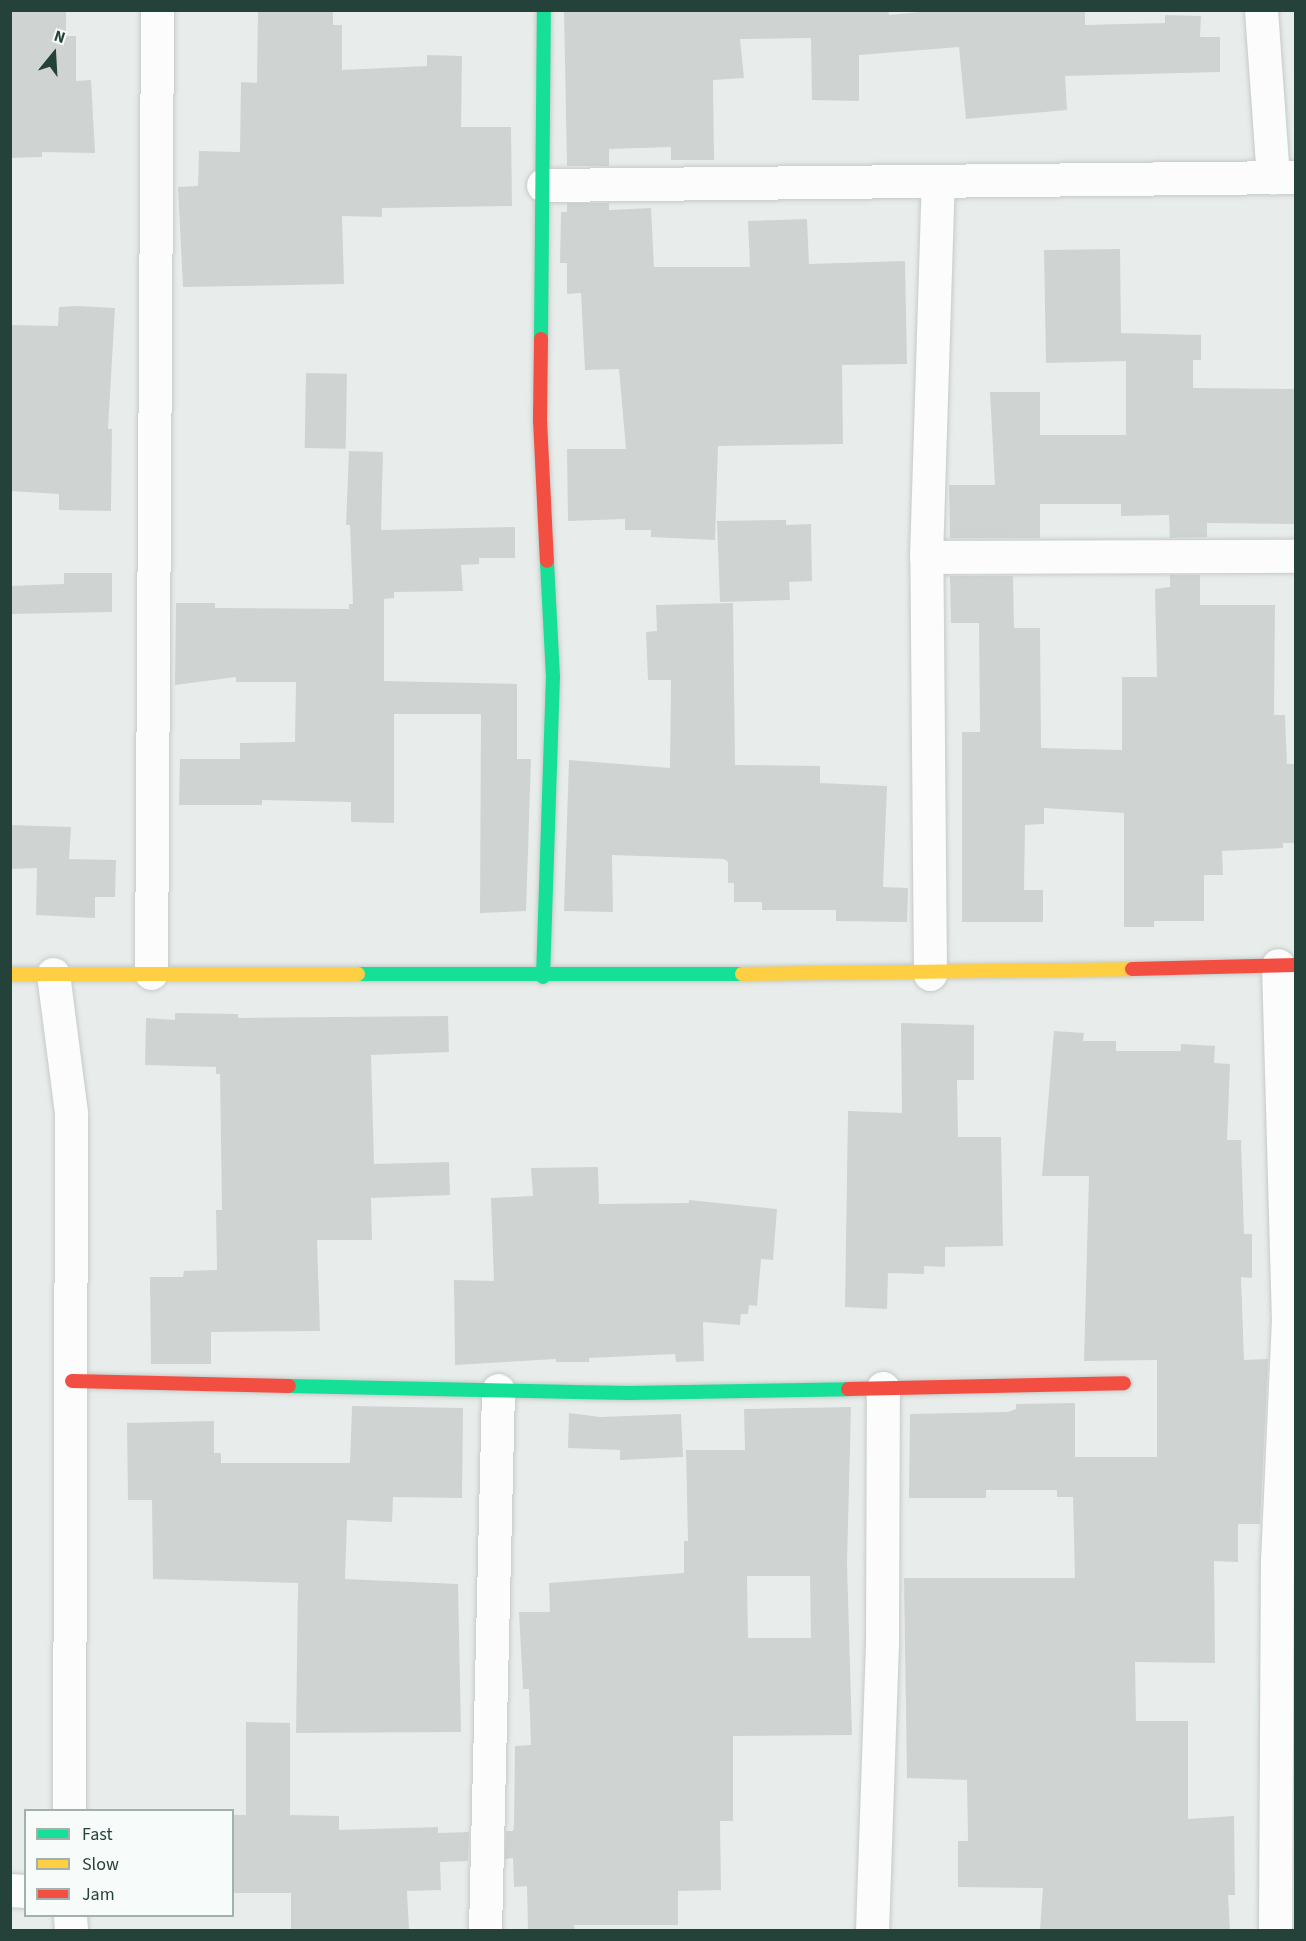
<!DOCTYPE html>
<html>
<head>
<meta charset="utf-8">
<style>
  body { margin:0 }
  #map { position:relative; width:1306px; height:1941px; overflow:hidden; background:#e8edeb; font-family:"Source Sans 3",sans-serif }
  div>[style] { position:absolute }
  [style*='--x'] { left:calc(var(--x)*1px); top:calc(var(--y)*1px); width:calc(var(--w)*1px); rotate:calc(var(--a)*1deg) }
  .building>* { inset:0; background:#cfd4d2; transform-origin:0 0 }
  .roads { filter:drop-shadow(0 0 2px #c5cac8) drop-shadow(0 0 2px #c5cac8) }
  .street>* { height:33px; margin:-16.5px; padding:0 16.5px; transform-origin:16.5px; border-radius:16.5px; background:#fcfcfc }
  .fast>* { height:14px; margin:-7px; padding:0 7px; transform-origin:7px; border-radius:7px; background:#16e098 }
  .slow>* { height:14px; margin:-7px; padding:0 7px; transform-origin:7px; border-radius:7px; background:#ffcf43 }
  .jam>* { height:14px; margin:-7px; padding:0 7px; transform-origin:7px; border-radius:7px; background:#f24e42 }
  span { translate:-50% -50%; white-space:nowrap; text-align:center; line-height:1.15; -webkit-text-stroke:4.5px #f7fbf9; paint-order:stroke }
  .frame { position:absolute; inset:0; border:12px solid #24423a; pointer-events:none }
  .legend { position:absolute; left:24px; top:1809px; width:210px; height:108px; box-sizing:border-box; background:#f7fbf9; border:2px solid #a3b1ad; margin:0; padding:8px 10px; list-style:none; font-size:18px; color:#24423a }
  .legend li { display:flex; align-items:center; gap:12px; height:30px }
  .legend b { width:30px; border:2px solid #a3b1ad }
  .north { position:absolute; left:24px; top:24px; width:60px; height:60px; -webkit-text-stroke:4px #f7fbf9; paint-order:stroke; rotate:18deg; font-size:16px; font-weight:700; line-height:24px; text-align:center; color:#24423a }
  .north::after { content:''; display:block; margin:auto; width:21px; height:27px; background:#24423a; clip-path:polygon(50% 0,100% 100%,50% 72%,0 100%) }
</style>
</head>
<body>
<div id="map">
  <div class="building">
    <i style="clip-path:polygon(10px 10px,66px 10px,66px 36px,76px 36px,76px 81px,91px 80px,95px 153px,42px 152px,42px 157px,10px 158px)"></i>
    <i style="clip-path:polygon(258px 10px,333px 10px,333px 25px,342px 25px,342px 70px,427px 66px,427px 55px,462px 56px,461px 127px,511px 127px,512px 206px,382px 208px,382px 217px,342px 216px,344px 284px,183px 287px,178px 187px,198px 186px,199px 151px,240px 152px,241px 82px,257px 83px)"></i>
    <i style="clip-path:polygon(564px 10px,888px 10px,889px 15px,941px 10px,1085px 10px,1085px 25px,1165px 23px,1165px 15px,1201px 16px,1200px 37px,1220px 37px,1220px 72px,1065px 76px,1067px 110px,966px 119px,959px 47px,859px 55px,859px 101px,812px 100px,811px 38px,740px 39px,744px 78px,713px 80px,714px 160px,671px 160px,671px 147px,609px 149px,609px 166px,567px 166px)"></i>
    <i style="clip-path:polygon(567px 203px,609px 203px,609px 210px,651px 208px,654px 267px,750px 267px,748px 221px,807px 219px,809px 264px,905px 261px,907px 364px,842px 365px,843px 444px,718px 446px,715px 540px,651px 537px,651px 530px,625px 530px,625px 519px,568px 521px,567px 449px,626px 449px,619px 369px,585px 370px,581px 293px,567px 294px,567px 263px,560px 263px,561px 212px,567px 212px)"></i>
    <i style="clip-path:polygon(1120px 249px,1121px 333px,1201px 335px,1201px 360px,1193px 360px,1193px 388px,1296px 389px,1296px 524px,1207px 523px,1207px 537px,1170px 538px,1169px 515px,1121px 516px,1121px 504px,1040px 504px,1040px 538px,950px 538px,949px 485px,995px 485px,990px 392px,1040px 392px,1040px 435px,1126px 435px,1126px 361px,1046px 363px,1044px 250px)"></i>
    <i style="clip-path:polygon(78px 306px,115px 308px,108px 429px,112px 429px,111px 511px,59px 510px,59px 494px,10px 491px,10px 325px,58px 326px,59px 307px)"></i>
    <i style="left:306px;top:373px;width:41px;height:75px;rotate:1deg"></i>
    <i style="clip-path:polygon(349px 451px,383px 452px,381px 530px,515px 527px,515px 558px,479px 558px,479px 564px,461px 565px,463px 591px,394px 592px,394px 598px,384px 599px,384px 681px,517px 684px,517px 759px,531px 759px,526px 911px,480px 913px,481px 714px,394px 714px,394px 823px,351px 822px,351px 802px,262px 800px,262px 805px,179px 805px,180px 759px,240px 759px,240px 743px,295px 742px,296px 682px,236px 682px,236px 677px,175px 685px,176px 603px,215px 603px,215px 608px,349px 609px,349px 604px,353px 604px,350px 525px,346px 525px)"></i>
    <i style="clip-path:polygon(786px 520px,786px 525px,811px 524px,812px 581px,789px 582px,790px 600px,720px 602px,717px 521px)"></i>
    <i style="clip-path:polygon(64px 573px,112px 573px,112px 612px,10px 614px,10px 586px,64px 584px)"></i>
    <i style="clip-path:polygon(1170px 575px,1200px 575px,1200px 605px,1275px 605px,1274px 715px,1285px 715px,1287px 764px,1296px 764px,1296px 843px,1283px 843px,1283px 848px,1222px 851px,1223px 875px,1204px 875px,1204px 921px,1154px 921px,1154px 927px,1124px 927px,1124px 813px,1044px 808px,1044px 824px,1025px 825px,1024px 890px,1043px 890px,1043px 922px,962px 922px,962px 732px,980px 732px,979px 623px,951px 623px,950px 576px,1013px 576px,1014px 628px,1040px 628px,1041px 748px,1122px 750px,1122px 677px,1157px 677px,1155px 589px,1170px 587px)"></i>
    <i style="clip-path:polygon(733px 603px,735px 765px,820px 766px,820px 783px,887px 786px,883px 887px,908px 888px,907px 922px,836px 921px,836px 910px,762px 910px,762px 902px,734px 902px,734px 883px,728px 883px,728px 862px,724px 859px,612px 855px,613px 912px,564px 911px,569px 760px,670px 768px,671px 680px,648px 680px,646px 632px,657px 631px,656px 605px)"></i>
    <i style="clip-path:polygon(10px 825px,71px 827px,69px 859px,116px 860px,115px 897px,95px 897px,95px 918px,36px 915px,37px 868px,10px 869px)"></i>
    <i style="clip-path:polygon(175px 1013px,238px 1014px,238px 1018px,448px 1016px,449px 1052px,371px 1055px,374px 1164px,449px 1162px,450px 1195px,371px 1198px,372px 1240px,317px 1240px,320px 1331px,211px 1332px,211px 1364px,151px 1364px,150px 1277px,183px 1277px,184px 1271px,217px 1270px,216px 1210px,222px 1210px,220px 1074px,216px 1074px,216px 1067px,145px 1065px,146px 1018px,175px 1020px)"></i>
    <i style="clip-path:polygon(901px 1023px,974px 1025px,974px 1080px,957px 1080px,958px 1137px,1001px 1137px,1003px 1246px,945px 1247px,945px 1267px,924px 1266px,924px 1274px,888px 1273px,887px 1309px,845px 1307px,848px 1111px,902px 1113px)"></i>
    <i style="clip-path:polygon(1054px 1031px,1084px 1033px,1083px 1041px,1116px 1041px,1116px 1051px,1181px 1051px,1181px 1044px,1215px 1046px,1214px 1063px,1230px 1064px,1227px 1140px,1241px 1140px,1244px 1234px,1252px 1234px,1252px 1278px,1241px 1277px,1244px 1360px,1268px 1359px,1260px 1524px,1238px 1524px,1238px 1562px,1214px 1561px,1215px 1663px,1135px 1662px,1136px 1721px,1188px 1721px,1188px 1819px,1234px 1816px,1235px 1895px,1228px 1895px,1230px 1930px,1040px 1930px,1043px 1888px,958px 1887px,958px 1841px,968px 1841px,967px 1780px,907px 1778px,904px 1578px,1075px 1578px,1073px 1497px,1057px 1497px,1057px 1490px,986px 1490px,986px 1498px,909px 1498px,910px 1414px,1008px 1412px,1016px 1409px,1016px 1404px,1075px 1403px,1075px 1457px,1157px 1457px,1157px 1360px,1084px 1361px,1089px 1176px,1042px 1176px)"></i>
    <i style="clip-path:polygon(598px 1167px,599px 1204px,689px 1203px,689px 1200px,777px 1209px,773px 1260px,761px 1259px,757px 1306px,749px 1305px,748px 1314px,741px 1314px,740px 1325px,703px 1322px,704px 1361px,676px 1362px,675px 1354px,589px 1358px,589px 1362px,556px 1362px,556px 1359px,455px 1365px,454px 1280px,494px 1281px,491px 1198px,533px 1196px,531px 1168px)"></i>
    <i style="clip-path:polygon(352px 1406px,463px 1408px,462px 1498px,393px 1497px,392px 1522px,347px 1520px,345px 1579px,458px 1584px,461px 1732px,296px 1733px,298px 1583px,153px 1579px,152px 1500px,128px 1500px,127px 1423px,214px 1421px,214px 1453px,221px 1453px,221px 1463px,350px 1463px)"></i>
    <i style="clip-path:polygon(evenodd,851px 1407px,847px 1564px,852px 1735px,733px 1736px,733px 1821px,720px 1821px,721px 1890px,678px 1891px,678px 1925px,574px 1925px,575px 1930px,528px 1930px,527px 1886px,514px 1887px,513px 1858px,505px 1859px,506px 1831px,513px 1831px,514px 1825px,515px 1746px,531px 1745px,529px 1689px,523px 1689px,519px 1612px,550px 1612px,549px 1583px,684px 1573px,684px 1541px,688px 1541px,686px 1450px,745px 1450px,744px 1409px,851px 1407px,747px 1576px,810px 1576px,811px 1638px,748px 1638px,747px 1576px)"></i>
    <i style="clip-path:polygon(569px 1413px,600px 1417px,681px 1414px,683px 1457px,620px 1460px,620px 1450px,568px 1448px)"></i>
    <i style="clip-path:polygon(246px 1722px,290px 1723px,290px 1815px,339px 1816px,339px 1830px,438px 1827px,438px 1833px,469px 1832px,468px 1861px,440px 1862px,441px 1890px,407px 1891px,409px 1930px,291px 1930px,291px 1893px,232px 1893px,232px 1815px,246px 1815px)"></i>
  </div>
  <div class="roads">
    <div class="street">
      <i style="--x:1261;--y:10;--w:168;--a:85.9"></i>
      <i style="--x:543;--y:185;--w:753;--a:-0.61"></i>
      <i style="--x:926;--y:557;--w:370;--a:-0.2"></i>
      <i style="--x:151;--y:973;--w:963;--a:-89.64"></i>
      <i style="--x:53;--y:974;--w:140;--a:82.6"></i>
      <i style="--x:71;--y:1113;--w:697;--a:90.16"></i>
      <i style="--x:930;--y:974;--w:417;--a:-90.5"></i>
      <i style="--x:926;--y:557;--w:376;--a:-88.2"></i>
      <i style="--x:10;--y:1890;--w:16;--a:4"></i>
      <i style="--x:70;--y:1916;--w:14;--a:86"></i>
      <i style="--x:485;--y:1930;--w:540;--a:-88.62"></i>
      <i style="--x:872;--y:1930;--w:287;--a:-88"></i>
      <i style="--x:882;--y:1643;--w:255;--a:-89.8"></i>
      <i style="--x:1275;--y:1930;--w:369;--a:-89.7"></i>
      <i style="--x:1277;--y:1561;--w:239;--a:-87.4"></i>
      <i style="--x:1288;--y:1322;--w:357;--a:-91.6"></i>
    </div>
    <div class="fast">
      <i style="--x:541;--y:339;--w:329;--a:-89.5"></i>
      <i style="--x:358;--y:974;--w:384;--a:0"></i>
      <i style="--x:543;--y:977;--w:300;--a:-88.1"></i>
      <i style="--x:553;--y:677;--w:116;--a:-93"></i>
      <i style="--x:289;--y:1386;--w:340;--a:1.2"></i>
      <i style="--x:629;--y:1393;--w:219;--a:-1"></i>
    </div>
    <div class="slow">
      <i style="--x:10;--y:974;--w:348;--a:0"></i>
      <i style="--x:742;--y:974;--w:390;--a:-0.7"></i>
    </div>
    <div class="jam">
      <i style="--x:541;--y:339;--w:81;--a:90.7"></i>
      <i style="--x:540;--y:420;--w:141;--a:87.2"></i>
      <i style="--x:1132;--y:969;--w:164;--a:-1.4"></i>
      <i style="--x:72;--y:1381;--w:217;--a:1.3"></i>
      <i style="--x:848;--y:1389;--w:276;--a:-1.2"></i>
    </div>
  </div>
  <div class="frame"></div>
  <ul class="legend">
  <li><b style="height:8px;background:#16e098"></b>Fast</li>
  <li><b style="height:8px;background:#ffcf43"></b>Slow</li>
  <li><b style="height:8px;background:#f24e42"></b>Jam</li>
  </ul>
  <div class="north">N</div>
</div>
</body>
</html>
